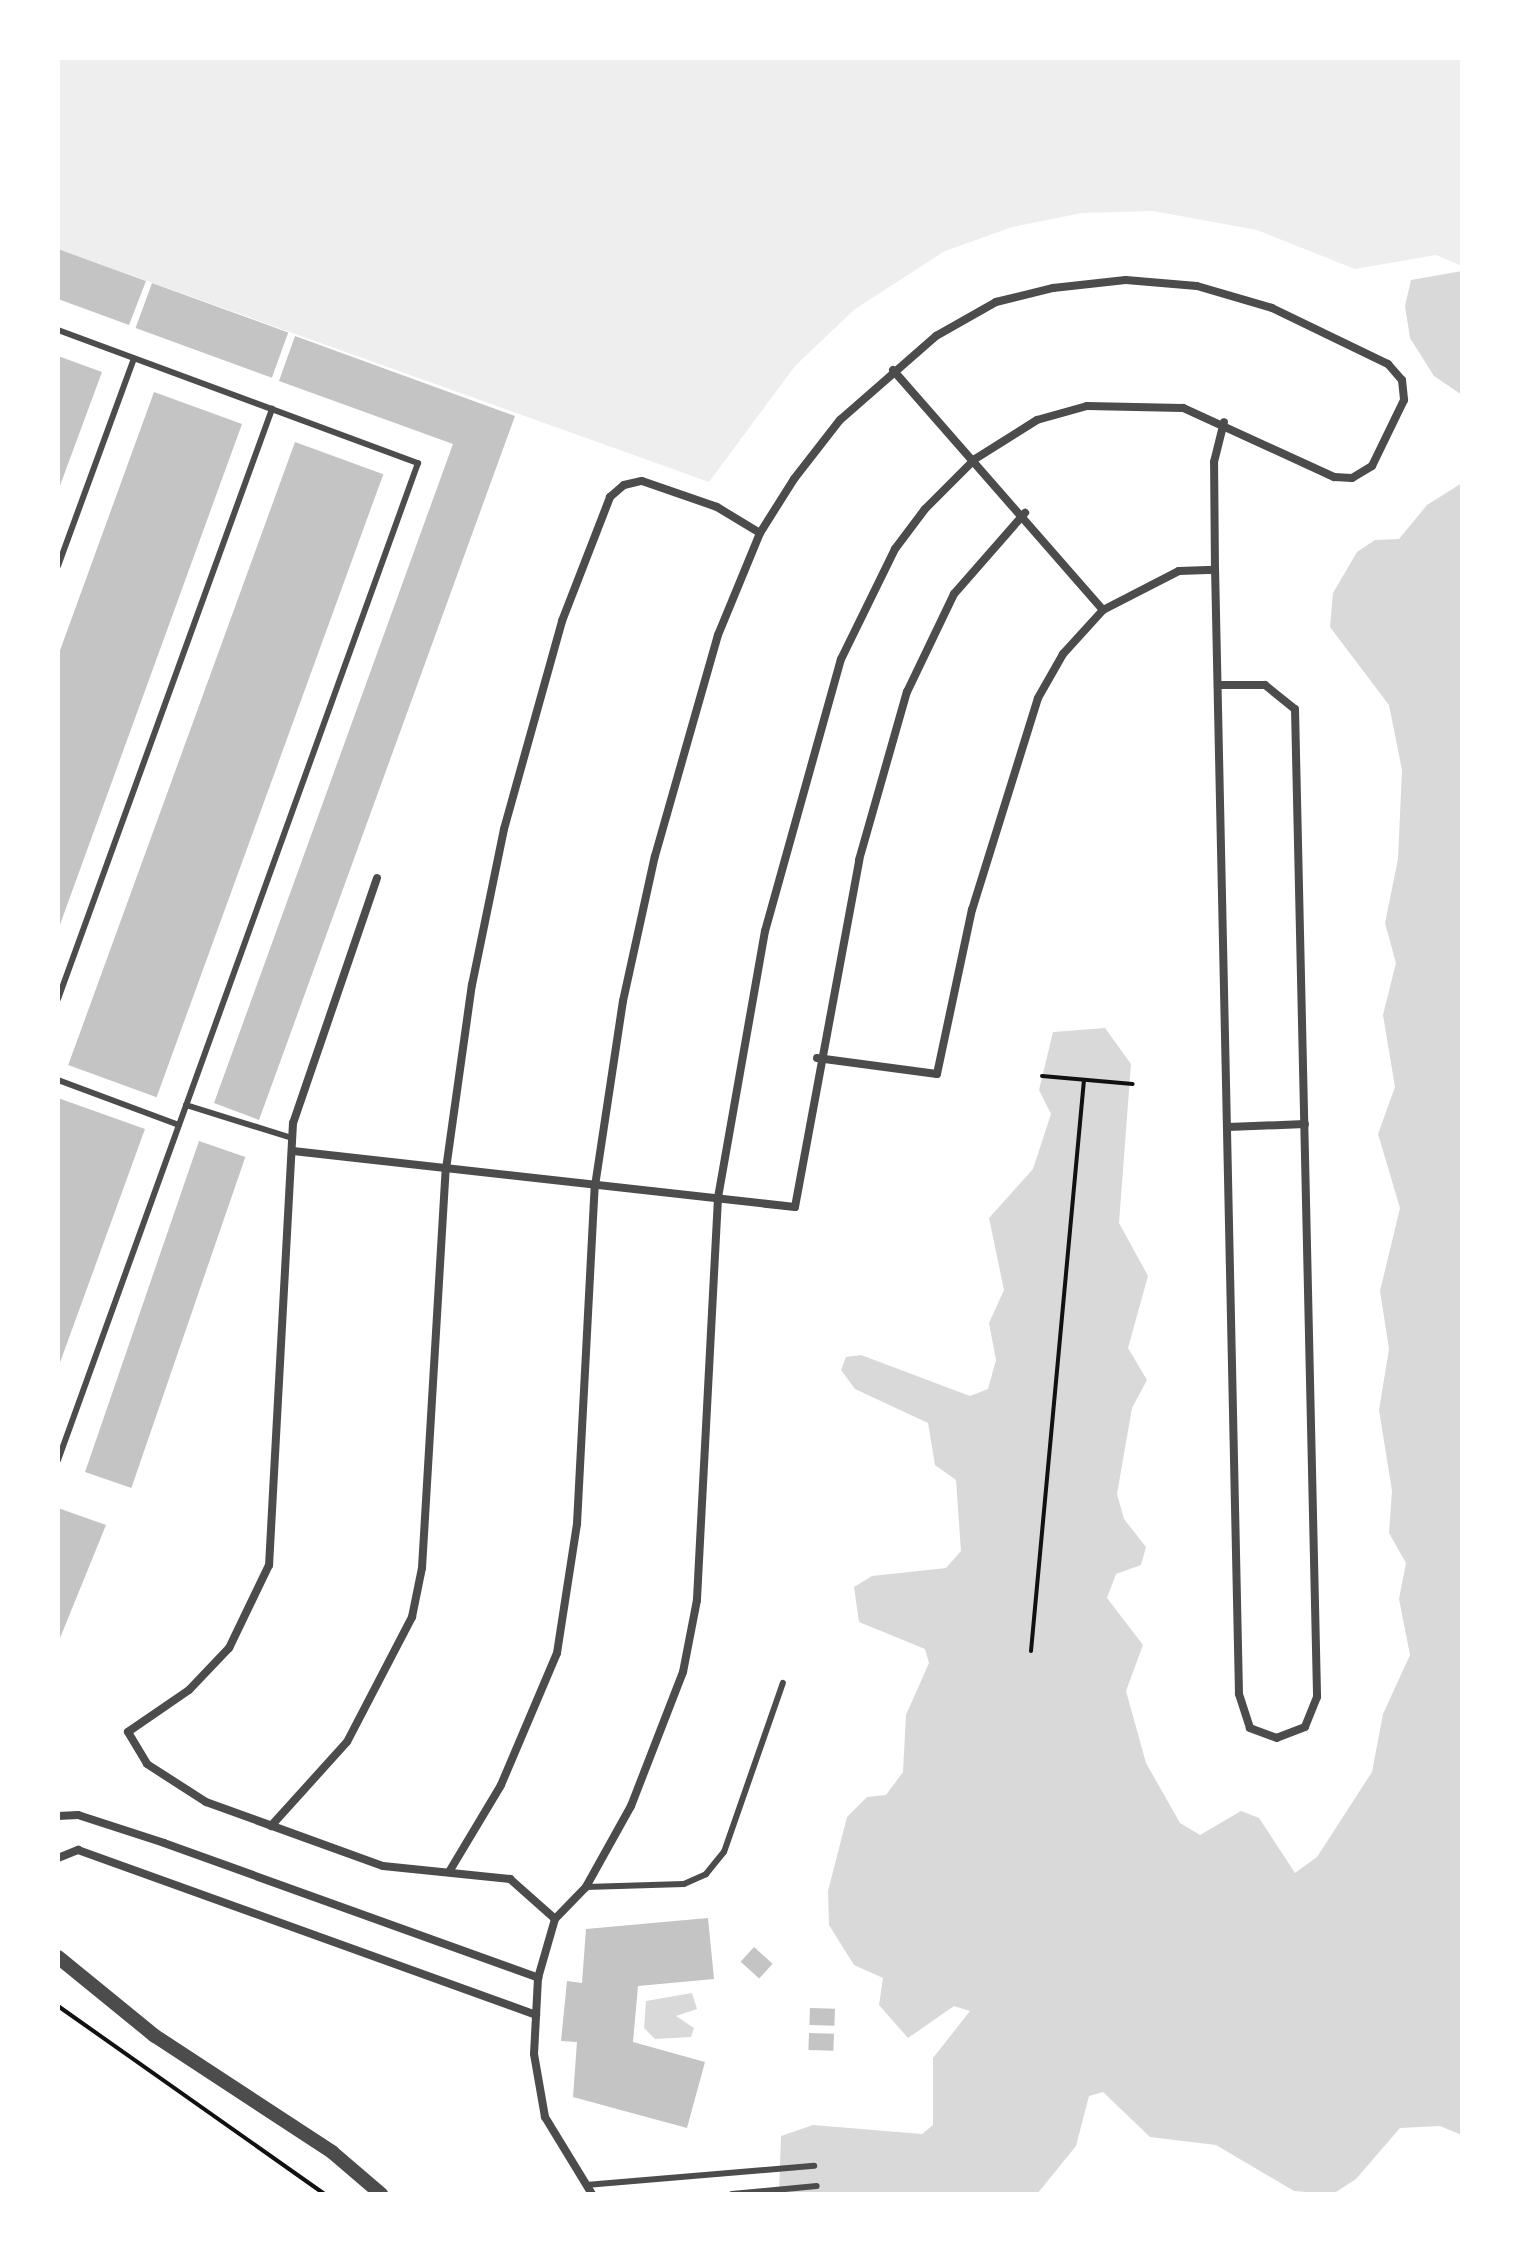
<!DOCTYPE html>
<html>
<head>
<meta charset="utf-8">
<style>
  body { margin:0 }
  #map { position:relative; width:1520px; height:2252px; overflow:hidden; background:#fff; font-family:Quicksand,sans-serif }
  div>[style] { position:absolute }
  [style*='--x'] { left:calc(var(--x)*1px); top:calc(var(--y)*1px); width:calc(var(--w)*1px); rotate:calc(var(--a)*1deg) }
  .green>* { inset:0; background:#eee }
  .water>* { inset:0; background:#d9d9d9 }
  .building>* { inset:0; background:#c4c4c4; transform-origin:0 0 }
  .path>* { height:4px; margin:-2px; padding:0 2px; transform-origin:2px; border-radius:2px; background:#111 }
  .service>* { height:6px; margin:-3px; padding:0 3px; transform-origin:3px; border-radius:3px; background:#4c4c4c }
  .minor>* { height:8px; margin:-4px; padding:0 4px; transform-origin:4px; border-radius:4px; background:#4c4c4c }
  .tertiary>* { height:14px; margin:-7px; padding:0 7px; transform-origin:7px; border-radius:7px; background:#4c4c4c }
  span { translate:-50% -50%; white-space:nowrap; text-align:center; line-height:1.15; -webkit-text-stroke:6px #fff; paint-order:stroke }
  .frame { position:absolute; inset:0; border:60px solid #fff; pointer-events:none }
</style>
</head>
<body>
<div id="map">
  <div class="green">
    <i style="clip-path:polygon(58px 58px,1462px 58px,1462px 266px,1436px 255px,1355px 269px,1257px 230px,1153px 211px,1082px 213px,1012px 227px,945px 251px,855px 309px,795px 366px,709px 482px,58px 249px)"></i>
  </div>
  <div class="water">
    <i style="clip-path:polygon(1462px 271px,1462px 395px,1434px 376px,1410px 338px,1405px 306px,1411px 280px)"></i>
    <i style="clip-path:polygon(1462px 483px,1462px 2135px,1440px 2126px,1400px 2128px,1356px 2179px,1333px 2194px,1294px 2191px,1216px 2145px,1150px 2137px,1103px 2092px,1089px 2096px,1076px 2146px,1037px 2194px,779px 2194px,781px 2136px,813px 2125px,922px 2134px,933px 2125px,933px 2058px,970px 2011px,954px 2006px,908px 2038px,879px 2005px,883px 1978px,854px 1965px,829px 1925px,828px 1891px,847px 1817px,867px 1797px,886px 1795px,903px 1772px,906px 1715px,929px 1663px,925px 1649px,859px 1622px,854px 1587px,872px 1576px,946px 1568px,961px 1551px,956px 1480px,935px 1465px,928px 1423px,855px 1389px,841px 1370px,846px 1357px,861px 1355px,970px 1396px,988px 1389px,996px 1360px,989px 1323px,1004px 1290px,989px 1218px,1033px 1169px,1051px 1114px,1039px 1090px,1053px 1032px,1105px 1028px,1131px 1064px,1119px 1223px,1148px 1276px,1128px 1348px,1147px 1380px,1132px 1408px,1117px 1494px,1124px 1519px,1146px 1547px,1141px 1565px,1116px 1574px,1107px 1598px,1143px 1645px,1126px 1691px,1146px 1763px,1180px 1823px,1200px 1835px,1241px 1811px,1259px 1818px,1295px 1873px,1317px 1857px,1372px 1772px,1383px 1714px,1410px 1655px,1399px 1599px,1406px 1563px,1389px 1533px,1392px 1491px,1379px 1410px,1389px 1349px,1380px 1291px,1400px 1208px,1378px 1134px,1395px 1087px,1383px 1015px,1396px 963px,1385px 923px,1398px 859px,1402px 770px,1389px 705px,1330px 627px,1333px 593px,1357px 552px,1375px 540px,1399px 539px,1427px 505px)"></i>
    <i style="clip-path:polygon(692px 1993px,697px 2009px,676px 2016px,694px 2028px,691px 2037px,655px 2039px,644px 2028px,646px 2001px)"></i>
  </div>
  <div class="building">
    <i style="clip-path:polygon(58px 249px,146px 281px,129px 325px,58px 299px)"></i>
    <i style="left:152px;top:283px;width:145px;height:48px;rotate:20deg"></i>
    <i style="clip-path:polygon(295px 336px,515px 416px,259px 1120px,214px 1103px,453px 444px,279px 381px)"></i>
    <i style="clip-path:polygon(58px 356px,102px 372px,58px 491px)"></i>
    <i style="clip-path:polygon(154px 392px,242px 424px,58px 930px,58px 656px)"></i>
    <i style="left:295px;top:442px;width:94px;height:663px;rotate:20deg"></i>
    <i style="clip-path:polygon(58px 1098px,145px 1129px,58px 1368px)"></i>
    <i style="left:199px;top:1141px;width:49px;height:350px;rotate:19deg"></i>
    <i style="clip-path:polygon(58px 1508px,106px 1525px,58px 1643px)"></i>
    <i style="clip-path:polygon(708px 1918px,714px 1979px,638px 1986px,633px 2042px,705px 2062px,687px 2128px,573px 2097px,577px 2042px,561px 2041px,567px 1981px,582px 1983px,586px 1929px)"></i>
    <i style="left:754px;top:1947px;width:25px;height:20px;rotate:42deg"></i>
    <i style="left:810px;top:2008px;width:25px;height:17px;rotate:2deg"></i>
    <i style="left:809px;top:2033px;width:25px;height:17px;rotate:2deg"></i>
  </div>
  <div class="path">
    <i style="--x:1042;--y:1076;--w:91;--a:5"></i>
    <i style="--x:1031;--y:1651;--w:573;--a:-84.7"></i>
    <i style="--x:58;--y:2006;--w:327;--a:35.2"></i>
  </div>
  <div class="service">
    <i style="--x:58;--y:330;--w:384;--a:20.3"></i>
    <i style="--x:418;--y:463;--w:1060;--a:109.85"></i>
    <i style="--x:58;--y:566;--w:221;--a:-69.9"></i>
    <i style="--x:58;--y:999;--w:628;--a:-70.06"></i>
    <i style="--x:58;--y:1080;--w:129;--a:20.4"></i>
    <i style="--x:186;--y:1105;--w:111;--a:17.3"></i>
    <i style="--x:586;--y:1887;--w:98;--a:-1.8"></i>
    <i style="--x:684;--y:1884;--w:24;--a:-24"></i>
    <i style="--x:706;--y:1874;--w:28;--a:-51"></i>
    <i style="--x:724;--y:1852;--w:179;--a:-70.8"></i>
    <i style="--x:586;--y:2185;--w:229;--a:-4.8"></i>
    <i style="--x:732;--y:2194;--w:85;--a:-5.4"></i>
  </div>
  <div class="minor">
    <i style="--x:893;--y:370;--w:319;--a:48.8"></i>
    <i style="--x:1219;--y:685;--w:46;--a:0"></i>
    <i style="--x:1265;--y:685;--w:38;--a:39"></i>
    <i style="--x:1295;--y:709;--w:988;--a:88.72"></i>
    <i style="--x:1317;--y:1697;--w:32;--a:112"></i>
    <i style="--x:1305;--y:1727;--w:30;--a:159"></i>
    <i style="--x:1277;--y:1738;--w:29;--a:-160"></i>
    <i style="--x:1250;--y:1728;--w:36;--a:-108"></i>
    <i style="--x:1239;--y:1694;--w:1124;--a:-91.22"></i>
    <i style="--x:1215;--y:570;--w:108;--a:-90.5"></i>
    <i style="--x:1214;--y:462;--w:41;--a:-76"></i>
    <i style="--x:377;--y:878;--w:259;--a:108.9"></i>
    <i style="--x:293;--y:1123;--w:443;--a:93.1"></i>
    <i style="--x:269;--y:1565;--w:92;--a:115.7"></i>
    <i style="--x:229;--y:1648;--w:58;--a:133.6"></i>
    <i style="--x:189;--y:1690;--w:74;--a:145.5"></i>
    <i style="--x:128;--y:1732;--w:37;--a:59"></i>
    <i style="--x:147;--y:1764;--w:70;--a:32.8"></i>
    <i style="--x:206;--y:1802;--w:188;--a:19.9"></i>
    <i style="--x:383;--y:1866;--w:128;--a:5.8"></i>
    <i style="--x:510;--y:1879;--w:60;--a:41.6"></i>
    <i style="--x:817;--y:1058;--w:121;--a:7.6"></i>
    <i style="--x:937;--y:1074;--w:168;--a:-78"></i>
    <i style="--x:972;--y:910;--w:222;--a:-72.7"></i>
    <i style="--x:1038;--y:698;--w:51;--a:-60.4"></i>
    <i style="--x:1063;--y:654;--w:59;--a:-47.7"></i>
    <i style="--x:1103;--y:610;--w:85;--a:-27.2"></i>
    <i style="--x:1179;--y:571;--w:36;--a:-2"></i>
    <i style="--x:1228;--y:1127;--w:77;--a:-2.2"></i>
    <i style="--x:293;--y:1151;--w:505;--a:6.37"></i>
    <i style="--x:795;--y:1207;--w:353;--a:-79.5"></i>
    <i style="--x:859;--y:860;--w:175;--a:-74.1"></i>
    <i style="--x:907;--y:692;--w:109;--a:-64.4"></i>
    <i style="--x:954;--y:594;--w:108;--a:-48.8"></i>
    <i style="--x:58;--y:1816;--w:20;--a:-3"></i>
    <i style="--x:78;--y:1815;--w:90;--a:18"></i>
    <i style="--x:164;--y:1843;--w:398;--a:19.8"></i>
    <i style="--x:271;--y:1826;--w:113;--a:-47.9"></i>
    <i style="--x:347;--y:1742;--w:141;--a:-62.5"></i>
    <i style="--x:412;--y:1617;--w:50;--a:-78.5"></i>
    <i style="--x:422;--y:1568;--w:400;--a:-86.6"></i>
    <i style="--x:446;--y:1169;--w:186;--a:-82"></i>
    <i style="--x:472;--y:985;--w:159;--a:-78.4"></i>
    <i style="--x:504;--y:829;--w:216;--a:-74.4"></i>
    <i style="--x:562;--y:621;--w:133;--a:-68.8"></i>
    <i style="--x:610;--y:497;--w:18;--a:-41"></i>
    <i style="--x:624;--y:485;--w:18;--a:-13"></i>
    <i style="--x:642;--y:481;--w:79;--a:19.1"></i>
    <i style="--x:717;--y:507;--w:50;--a:31.2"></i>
    <i style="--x:58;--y:1858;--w:22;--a:-22"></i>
    <i style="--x:78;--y:1850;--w:487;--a:19.8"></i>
    <i style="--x:449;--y:1872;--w:101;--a:-59.1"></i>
    <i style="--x:501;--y:1785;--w:143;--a:-67"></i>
    <i style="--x:557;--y:1653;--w:131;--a:-81.2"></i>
    <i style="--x:577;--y:1524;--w:338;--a:-87"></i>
    <i style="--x:595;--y:1186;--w:187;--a:-81.4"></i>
    <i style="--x:623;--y:1001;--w:148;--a:-77.6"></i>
    <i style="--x:655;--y:856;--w:230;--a:-74.1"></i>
    <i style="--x:718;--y:635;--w:110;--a:-67.6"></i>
    <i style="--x:760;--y:533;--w:64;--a:-57.8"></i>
    <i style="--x:794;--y:479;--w:75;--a:-52.1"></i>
    <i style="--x:840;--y:420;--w:128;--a:-41.2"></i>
    <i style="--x:936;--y:336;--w:69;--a:-29.5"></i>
    <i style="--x:996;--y:302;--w:59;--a:-13.8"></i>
    <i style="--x:1053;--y:288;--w:73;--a:-6.3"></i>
    <i style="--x:1126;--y:280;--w:71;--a:4.8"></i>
    <i style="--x:1197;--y:286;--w:78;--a:16.3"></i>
    <i style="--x:1272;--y:308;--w:129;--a:25.8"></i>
    <i style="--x:1388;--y:364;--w:21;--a:49"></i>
    <i style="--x:1402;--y:380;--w:20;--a:84"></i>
    <i style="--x:1404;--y:400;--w:73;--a:115.9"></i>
    <i style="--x:1372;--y:466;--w:23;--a:149"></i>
    <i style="--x:1352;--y:478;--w:18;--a:-177"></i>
    <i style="--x:1334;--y:477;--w:166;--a:-155.4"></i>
    <i style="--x:1183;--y:408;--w:96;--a:-178.8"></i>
    <i style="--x:1087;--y:406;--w:52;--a:164.4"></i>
    <i style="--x:1037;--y:420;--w:73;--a:147.8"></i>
    <i style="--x:975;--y:459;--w:71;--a:135"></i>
    <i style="--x:925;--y:509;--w:50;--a:126.9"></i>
    <i style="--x:895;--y:549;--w:123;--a:116.1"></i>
    <i style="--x:841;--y:659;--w:282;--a:105.6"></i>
    <i style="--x:765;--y:931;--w:271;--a:100"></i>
    <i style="--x:718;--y:1198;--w:403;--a:93"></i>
    <i style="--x:697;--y:1600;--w:73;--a:101"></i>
    <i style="--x:683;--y:1672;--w:144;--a:111.2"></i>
    <i style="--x:631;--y:1806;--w:93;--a:119.1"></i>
    <i style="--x:586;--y:1887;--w:45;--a:134.1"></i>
    <i style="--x:555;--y:1919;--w:61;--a:106.1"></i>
    <i style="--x:538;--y:1978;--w:76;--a:93"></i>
    <i style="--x:534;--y:2054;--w:64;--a:80.1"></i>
    <i style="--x:545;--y:2117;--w:90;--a:58.6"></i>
  </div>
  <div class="tertiary">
    <i style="--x:58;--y:1957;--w:125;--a:39.2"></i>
    <i style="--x:155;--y:2036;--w:212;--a:33.2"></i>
    <i style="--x:332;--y:2152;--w:65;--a:40.6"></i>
  </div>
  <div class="frame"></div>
</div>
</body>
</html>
